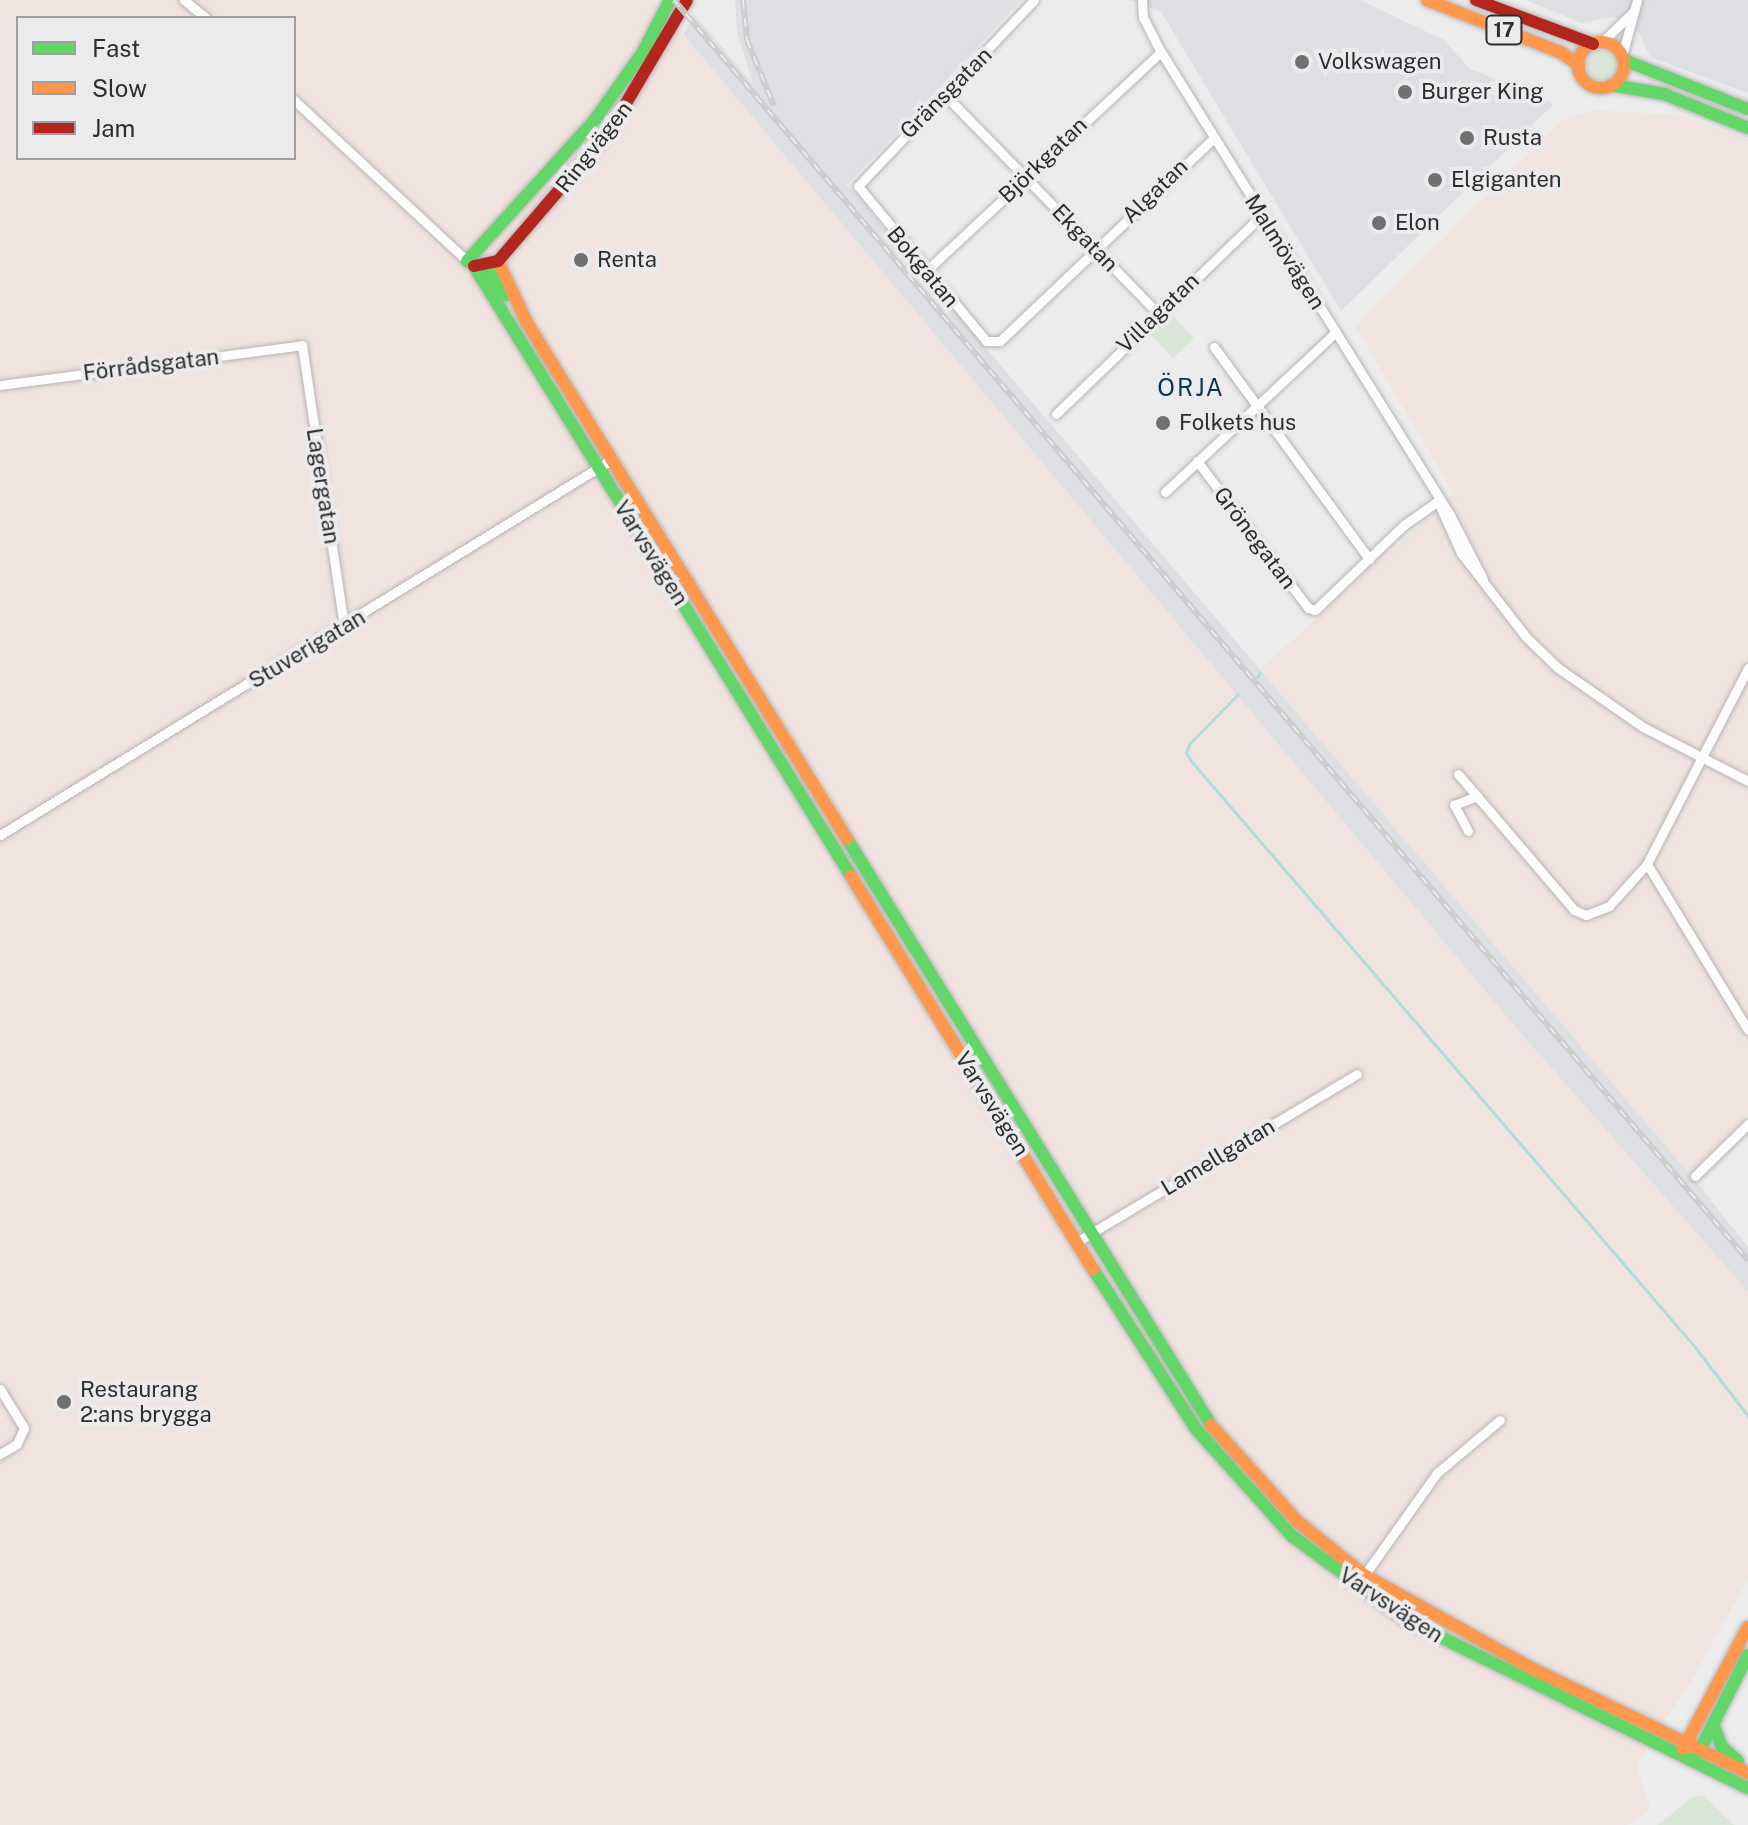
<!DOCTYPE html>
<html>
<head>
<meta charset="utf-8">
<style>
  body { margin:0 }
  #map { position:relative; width:1748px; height:1825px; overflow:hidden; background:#ececec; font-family:"Public Sans",sans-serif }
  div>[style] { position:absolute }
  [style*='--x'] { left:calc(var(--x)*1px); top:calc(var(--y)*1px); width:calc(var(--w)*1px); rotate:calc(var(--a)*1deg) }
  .built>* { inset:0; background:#dedfe3 }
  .industrial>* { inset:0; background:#f1e3df }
  .green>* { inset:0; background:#dae6d7; transform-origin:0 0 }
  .round { border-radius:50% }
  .stream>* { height:3px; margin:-1.5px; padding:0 1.5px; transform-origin:1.5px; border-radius:1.5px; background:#aedbdc }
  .roads { filter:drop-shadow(0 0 2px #b5b5b6) drop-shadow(0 0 2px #b5b5b6) }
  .street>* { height:9px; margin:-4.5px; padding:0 4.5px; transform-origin:4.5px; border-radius:4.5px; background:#fcfcfc }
  .fast>* { height:12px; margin:-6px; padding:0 6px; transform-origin:6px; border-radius:6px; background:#63d668 }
  .slow>* { height:12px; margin:-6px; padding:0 6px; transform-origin:6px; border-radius:6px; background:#ff974d }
  .slow>.ring { margin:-6px; padding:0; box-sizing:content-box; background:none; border:12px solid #ff974d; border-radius:50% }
  .jam>* { height:12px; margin:-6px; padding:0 6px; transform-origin:6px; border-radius:6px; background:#b3261e }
  .rail>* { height:6px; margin-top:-3px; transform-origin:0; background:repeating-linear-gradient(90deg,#ebebed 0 9px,#cdcdcd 0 18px); box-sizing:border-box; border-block:2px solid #cdcdcd }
  .dots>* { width:22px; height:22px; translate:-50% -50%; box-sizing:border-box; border:4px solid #ebebed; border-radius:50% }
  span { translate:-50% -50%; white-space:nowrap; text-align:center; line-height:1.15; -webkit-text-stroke:8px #ebebed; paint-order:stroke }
  .shield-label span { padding:2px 6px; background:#ebebed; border:2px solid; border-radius:6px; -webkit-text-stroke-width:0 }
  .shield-label { font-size:20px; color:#2d2d2e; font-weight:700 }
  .poi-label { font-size:22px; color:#2d2d2e }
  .left { translate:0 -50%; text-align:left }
  .street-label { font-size:22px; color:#2d2d2e }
  .neighbourhood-label { font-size:24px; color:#09364b; letter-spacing:2px }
  .legend { position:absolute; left:16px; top:16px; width:280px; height:144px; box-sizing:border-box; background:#ebebed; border:2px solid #9f9fa1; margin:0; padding:10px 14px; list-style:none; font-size:24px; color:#2d2d2e }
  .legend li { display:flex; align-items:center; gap:16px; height:40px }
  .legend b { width:40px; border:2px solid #9f9fa1 }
</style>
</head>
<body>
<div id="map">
  <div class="built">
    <i style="clip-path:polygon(735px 0,1021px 0,847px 185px,1690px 1174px,1748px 1247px,1748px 1292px,1507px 1017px,683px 34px,694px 14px,753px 84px,737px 31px)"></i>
    <i style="clip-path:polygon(1129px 0,1360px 0,1444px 40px,1469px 68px,1554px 104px,1341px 311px,1161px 12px)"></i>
    <i style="clip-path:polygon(1526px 0,1748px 0,1748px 93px,1650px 57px,1637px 28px,1614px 17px,1581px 23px)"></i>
  </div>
  <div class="industrial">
    <i style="clip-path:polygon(evenodd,0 0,654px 0,1507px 1017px,1748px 1292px,1748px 1579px,1692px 1680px,1636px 1765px,1651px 1809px,1628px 1825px,0 1825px,0 0,18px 18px,294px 18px,294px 158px,18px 158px,18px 18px)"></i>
    <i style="clip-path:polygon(1594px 110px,1678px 115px,1748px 139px,1748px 1117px,1690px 1174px,1260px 669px,1454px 494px,1355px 326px,1562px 120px)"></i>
  </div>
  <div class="green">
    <i class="round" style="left:1587px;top:50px;width:30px;height:30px"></i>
    <i style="left:1171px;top:314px;width:33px;height:29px;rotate:46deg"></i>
    <i style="clip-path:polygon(1694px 1796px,1704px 1796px,1734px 1825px,1658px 1825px)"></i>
  </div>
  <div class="stream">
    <i style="--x:1257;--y:677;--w:4;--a:-56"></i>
    <i style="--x:1238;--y:694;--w:70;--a:134.4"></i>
    <i style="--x:1189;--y:744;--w:9;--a:108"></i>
    <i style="--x:1186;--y:753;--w:11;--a:56"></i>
    <i style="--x:1192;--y:762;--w:772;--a:49.31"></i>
    <i style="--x:1695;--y:1347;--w:87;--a:52.5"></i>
  </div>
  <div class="roads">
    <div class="street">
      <i style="--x:184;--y:0;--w:28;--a:39"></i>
      <i style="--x:1034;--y:0;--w:256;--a:133.4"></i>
      <i style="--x:858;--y:186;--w:201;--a:50.4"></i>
      <i style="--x:986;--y:341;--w:14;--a:0"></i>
      <i style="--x:1000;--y:341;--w:295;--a:-43.5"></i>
      <i style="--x:1142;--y:0;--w:17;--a:87"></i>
      <i style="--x:1143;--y:17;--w:39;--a:63"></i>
      <i style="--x:1161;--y:52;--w:546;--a:58.03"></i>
      <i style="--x:1450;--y:515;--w:72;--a:62.7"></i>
      <i style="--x:1602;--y:42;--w:45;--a:-44.1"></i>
      <i style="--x:1622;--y:56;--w:58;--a:-75"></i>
      <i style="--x:945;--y:95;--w:305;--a:45.7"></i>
      <i style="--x:294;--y:100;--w:236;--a:42.9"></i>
      <i style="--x:926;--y:271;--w:321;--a:-43"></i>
      <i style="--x:1214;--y:347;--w:263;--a:53.8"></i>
      <i style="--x:0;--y:385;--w:305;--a:-7.5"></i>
      <i style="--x:302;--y:345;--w:285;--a:81.5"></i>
      <i style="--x:1056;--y:414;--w:286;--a:-44"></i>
      <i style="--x:1197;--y:461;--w:184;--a:52.9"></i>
      <i style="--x:1308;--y:608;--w:7;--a:16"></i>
      <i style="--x:1315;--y:610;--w:123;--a:-43.7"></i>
      <i style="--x:1404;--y:525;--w:42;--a:-35.2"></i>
      <i style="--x:1165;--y:492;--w:233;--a:-43.1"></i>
      <i style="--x:1439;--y:504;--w:54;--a:65.8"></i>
      <i style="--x:1461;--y:553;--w:106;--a:52.3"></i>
      <i style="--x:1526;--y:637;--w:45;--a:44.1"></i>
      <i style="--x:1558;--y:668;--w:103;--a:34.8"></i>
      <i style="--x:1643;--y:727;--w:118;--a:27.2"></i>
      <i style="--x:1748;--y:668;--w:220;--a:117.3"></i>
      <i style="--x:1647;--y:864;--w:194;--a:58.7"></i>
      <i style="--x:1458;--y:774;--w:179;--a:49.5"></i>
      <i style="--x:1574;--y:910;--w:13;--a:23"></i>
      <i style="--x:1586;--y:915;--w:25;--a:-21"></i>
      <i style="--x:1609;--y:906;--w:57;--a:-47.9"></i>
      <i style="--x:1468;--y:831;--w:30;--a:-118"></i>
      <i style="--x:1454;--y:805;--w:25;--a:-21"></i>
      <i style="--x:0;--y:835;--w:717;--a:-31.54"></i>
      <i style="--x:1695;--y:1176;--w:74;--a:-44.5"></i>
      <i style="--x:1078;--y:1241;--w:325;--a:-30.9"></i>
      <i style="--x:0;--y:1389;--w:46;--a:58.4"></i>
      <i style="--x:24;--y:1428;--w:17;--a:114"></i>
      <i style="--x:17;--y:1444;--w:20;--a:150"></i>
      <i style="--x:1363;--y:1577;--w:128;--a:-54.6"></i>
      <i style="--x:1437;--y:1473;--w:82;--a:-40.1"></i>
    </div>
    <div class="fast">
      <i style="--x:1624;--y:60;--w:133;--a:21.6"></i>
      <i style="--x:1611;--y:85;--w:54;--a:9.6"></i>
      <i style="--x:1664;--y:94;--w:91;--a:22"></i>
      <i style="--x:474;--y:266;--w:717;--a:58.28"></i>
      <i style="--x:506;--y:295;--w:28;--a:-125"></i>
      <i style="--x:490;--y:272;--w:25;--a:-154"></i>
      <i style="--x:467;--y:261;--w:189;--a:-47.8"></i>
      <i style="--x:594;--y:121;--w:85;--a:-54.6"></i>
      <i style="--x:643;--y:52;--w:59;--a:-62.6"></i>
      <i style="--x:847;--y:839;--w:690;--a:58.15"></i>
      <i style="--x:1093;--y:1269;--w:190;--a:57.2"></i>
      <i style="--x:1196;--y:1429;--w:144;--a:48.1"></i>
      <i style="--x:1292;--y:1536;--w:142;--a:36.4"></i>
      <i style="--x:1406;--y:1620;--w:381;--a:26.2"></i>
      <i style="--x:1713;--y:1724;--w:25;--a:69"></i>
      <i style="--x:1722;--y:1747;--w:21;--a:41"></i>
      <i style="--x:1697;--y:1756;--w:113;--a:-63.2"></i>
    </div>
    <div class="slow">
      <i style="--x:1427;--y:0;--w:145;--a:21.4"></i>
      <i style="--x:1562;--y:53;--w:21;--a:35"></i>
      <i class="ring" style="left:1578px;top:42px;width:34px;height:34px"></i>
      <i style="--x:498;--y:261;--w:68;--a:64.9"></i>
      <i style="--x:527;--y:323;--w:607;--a:58.19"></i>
      <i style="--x:851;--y:876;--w:462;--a:58.4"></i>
      <i style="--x:1211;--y:1425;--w:129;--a:48.1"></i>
      <i style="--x:1297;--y:1521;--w:86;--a:38.9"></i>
      <i style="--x:1364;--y:1575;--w:193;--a:29.1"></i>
      <i style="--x:1533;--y:1669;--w:239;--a:25.8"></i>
      <i style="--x:1683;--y:1749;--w:138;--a:-62"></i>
    </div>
    <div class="jam">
      <i style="--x:1476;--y:0;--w:125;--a:20.6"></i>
      <i style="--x:474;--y:266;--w:25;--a:-12"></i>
      <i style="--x:498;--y:261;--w:170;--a:-49.3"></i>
      <i style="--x:609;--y:132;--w:153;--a:-59.4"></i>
    </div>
  </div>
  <div class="rail">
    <i style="--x:674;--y:0;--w:1656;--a:49.56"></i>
    <i style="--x:743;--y:0;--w:40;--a:84.3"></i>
    <i style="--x:747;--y:40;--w:71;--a:67.8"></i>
  </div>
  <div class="dots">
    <i style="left:1302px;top:62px;background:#707070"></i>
    <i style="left:1405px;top:92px;background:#707070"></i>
    <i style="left:1467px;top:138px;background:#707070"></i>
    <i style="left:1435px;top:180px;background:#707070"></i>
    <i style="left:1379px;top:223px;background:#707070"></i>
    <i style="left:581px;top:260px;background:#707070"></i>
    <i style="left:1163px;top:423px;background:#707070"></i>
    <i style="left:64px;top:1402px;background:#707070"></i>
  </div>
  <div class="shield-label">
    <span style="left:1504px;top:30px">17</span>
  </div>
  <div class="poi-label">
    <span class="left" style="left:1318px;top:62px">Volkswagen</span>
    <span class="left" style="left:1421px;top:92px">Burger King</span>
    <span class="left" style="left:1483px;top:138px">Rusta</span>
    <span class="left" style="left:1451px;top:180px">Elgiganten</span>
    <span class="left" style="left:1395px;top:223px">Elon</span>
    <span class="left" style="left:597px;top:260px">Renta</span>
    <span class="left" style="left:1179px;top:423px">Folkets hus</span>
    <span class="left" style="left:80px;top:1402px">Restaurang<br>2:ans brygga</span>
  </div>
  <div class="street-label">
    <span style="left:946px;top:93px;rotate:-45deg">Gränsgatan</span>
    <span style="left:594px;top:147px;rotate:-52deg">Ringvägen</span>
    <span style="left:1043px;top:160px;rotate:-44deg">Björkgatan</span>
    <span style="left:1155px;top:191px;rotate:-44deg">Algatan</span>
    <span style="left:1085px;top:238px;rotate:46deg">Ekgatan</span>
    <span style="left:1285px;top:252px;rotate:58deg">Malmövägen</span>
    <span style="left:923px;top:267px;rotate:50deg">Bokgatan</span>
    <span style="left:1158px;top:313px;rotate:-44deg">Villagatan</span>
    <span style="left:151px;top:365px;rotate:-7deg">Förrådsgatan</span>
    <span style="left:323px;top:486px;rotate:81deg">Lagergatan</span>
    <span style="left:1255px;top:538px;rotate:53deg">Grönegatan</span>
    <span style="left:651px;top:553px;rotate:58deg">Varvsvägen</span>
    <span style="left:307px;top:649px;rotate:-31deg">Stuverigatan</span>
    <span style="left:992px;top:1104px;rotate:58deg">Varvsvägen</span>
    <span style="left:1218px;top:1157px;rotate:-31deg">Lamellgatan</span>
    <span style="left:1391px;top:1605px;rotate:33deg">Varvsvägen</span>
  </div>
  <div class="neighbourhood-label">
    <span style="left:1191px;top:388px">ÖRJA</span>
  </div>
  <ul class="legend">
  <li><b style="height:10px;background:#63d668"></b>Fast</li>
  <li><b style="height:10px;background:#ff974d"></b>Slow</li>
  <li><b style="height:10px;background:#b3261e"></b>Jam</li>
  </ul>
</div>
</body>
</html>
